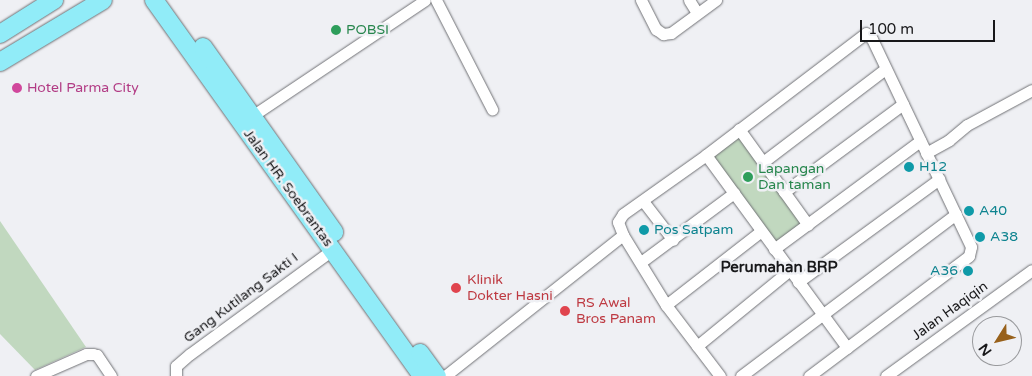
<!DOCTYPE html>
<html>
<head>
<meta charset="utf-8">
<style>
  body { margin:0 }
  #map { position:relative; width:1032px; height:376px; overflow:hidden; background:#eff0f4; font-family:"Varela Round",sans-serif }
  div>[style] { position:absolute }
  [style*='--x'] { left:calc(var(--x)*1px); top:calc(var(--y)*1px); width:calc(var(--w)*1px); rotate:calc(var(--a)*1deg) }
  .green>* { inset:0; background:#c1d8bf; transform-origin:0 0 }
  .roads { filter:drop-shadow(0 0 1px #707175) drop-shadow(0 0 1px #707175) }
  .minor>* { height:11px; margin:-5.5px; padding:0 5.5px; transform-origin:5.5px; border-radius:5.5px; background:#fff }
  .primary>* { height:18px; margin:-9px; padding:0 9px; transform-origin:9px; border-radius:9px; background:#91ecf8 }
  .dots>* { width:14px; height:14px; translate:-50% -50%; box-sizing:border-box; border:2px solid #eff0f4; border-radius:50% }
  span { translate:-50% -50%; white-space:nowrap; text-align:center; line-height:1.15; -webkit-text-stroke:5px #eff0f4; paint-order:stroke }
  .leisure-label { font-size:14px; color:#27864d }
  .left { translate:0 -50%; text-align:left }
  .hotel-label { font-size:14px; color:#b23c85 }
  .culture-label { font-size:14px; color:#0d838f }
  .right { translate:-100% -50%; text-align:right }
  .street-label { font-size:14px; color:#18181a }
  .health-label { font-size:14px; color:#be3a42 }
  .neighbourhood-label { font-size:15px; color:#18181a; font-weight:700 }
  .north { position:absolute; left:972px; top:316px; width:50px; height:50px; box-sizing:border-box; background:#eff0f4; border:1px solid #999a9d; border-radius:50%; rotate:234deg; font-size:14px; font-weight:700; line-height:20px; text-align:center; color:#18181a }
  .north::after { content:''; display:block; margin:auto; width:18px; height:22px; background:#98611b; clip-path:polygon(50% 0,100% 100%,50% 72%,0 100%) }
  .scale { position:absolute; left:860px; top:20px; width:135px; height:22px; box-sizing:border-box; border:2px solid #18181a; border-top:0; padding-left:6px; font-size:15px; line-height:18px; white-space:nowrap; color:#18181a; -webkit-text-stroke:4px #eff0f4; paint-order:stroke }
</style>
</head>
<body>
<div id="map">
  <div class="green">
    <i style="left:739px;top:129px;width:118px;height:42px;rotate:54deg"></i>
    <i style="clip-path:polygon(0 221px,86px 347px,35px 370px,0 334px)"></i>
  </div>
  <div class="roads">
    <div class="minor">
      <i style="--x:436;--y:0;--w:123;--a:62.8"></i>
      <i style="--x:641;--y:0;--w:33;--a:63"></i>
      <i style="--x:656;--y:29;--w:9;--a:36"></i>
      <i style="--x:663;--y:34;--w:8;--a:-7"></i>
      <i style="--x:671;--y:33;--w:56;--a:-36.3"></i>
      <i style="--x:689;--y:0;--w:15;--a:58"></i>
      <i style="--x:252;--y:116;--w:208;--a:-33.8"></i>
      <i style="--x:739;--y:129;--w:118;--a:54.3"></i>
      <i style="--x:926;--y:153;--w:26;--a:-29"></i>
      <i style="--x:949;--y:140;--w:23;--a:-40"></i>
      <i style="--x:967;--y:125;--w:74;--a:-28.3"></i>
      <i style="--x:706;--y:155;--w:239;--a:53.8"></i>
      <i style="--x:763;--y:162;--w:153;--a:-37.3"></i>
      <i style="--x:784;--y:192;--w:148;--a:-36.5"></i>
      <i style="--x:643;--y:201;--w:49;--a:52.4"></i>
      <i style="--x:774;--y:249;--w:182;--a:-36.5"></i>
      <i style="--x:641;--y:262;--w:116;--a:-36.6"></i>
      <i style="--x:798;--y:282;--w:175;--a:-36.1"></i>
      <i style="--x:666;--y:305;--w:120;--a:-37.9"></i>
      <i style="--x:697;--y:346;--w:120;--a:-39.3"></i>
      <i style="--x:36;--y:376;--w:55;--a:-23.7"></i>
      <i style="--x:86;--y:354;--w:7;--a:0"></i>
      <i style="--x:93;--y:354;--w:4;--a:14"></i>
      <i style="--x:97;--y:355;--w:25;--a:56"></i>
      <i style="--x:176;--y:376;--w:10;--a:-90"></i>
      <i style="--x:176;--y:366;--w:18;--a:-41"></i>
      <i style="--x:190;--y:354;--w:176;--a:-36.2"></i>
      <i style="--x:445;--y:376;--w:227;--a:-38.4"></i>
      <i style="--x:720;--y:376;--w:89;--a:-127.3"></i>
      <i style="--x:666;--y:305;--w:82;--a:-121.6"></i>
      <i style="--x:623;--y:235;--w:14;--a:-111"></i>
      <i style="--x:618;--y:222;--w:9;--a:-58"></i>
      <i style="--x:623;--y:214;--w:102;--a:-35.4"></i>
      <i style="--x:706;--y:155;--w:201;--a:-37.3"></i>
      <i style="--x:866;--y:33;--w:8;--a:45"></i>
      <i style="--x:872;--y:39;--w:230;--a:64.5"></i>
      <i style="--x:971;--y:247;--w:9;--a:103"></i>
      <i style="--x:969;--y:256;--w:200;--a:143.1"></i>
      <i style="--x:741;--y:376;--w:269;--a:-37"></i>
      <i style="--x:886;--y:376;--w:180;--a:-36"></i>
    </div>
    <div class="primary">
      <i style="--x:154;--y:0;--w:462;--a:54.5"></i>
      <i style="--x:0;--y:34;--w:64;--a:-32.2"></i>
      <i style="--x:203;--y:47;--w:227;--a:54.7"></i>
      <i style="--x:0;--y:62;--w:120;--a:-31"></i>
      <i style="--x:420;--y:353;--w:29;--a:54"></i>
    </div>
  </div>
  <div class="dots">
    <i style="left:336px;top:30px;background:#2e9e5b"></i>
    <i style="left:17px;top:88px;background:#d1479c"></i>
    <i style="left:909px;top:167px;background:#0f9aa8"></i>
    <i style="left:748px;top:177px;background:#2e9e5b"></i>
    <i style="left:969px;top:211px;background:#0f9aa8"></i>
    <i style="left:644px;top:230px;background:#0f9aa8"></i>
    <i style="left:980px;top:237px;background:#0f9aa8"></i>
    <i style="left:968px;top:271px;background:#0f9aa8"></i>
    <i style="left:456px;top:288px;background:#e0444e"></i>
    <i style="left:565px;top:311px;background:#e0444e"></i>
  </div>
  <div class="leisure-label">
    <span class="left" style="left:346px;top:30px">POBSI</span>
    <span class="left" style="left:758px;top:177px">Lapangan<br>Dan taman</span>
  </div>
  <div class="hotel-label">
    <span class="left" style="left:27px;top:88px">Hotel Parma City</span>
  </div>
  <div class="culture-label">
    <span class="left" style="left:919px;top:167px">H12</span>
    <span class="left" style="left:979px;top:211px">A40</span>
    <span class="left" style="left:654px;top:230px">Pos Satpam</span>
    <span class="left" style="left:990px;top:237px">A38</span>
    <span class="right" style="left:958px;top:271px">A36</span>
  </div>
  <div class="street-label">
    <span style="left:288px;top:188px;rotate:54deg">Jalan HR. Soebrantas</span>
    <span style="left:241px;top:298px;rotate:-37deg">Gang Kutilang Sakti I</span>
    <span style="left:950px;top:311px;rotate:-36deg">Jalan Haqiqin</span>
  </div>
  <div class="health-label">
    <span class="left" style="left:467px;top:288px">Klinik<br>Dokter Hasni</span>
    <span class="left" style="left:576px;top:311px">RS Awal<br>Bros Panam</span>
  </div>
  <div class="neighbourhood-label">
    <span style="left:779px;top:268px">Perumahan BRP</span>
  </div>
  <div class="north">N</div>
  <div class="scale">100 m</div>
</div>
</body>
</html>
